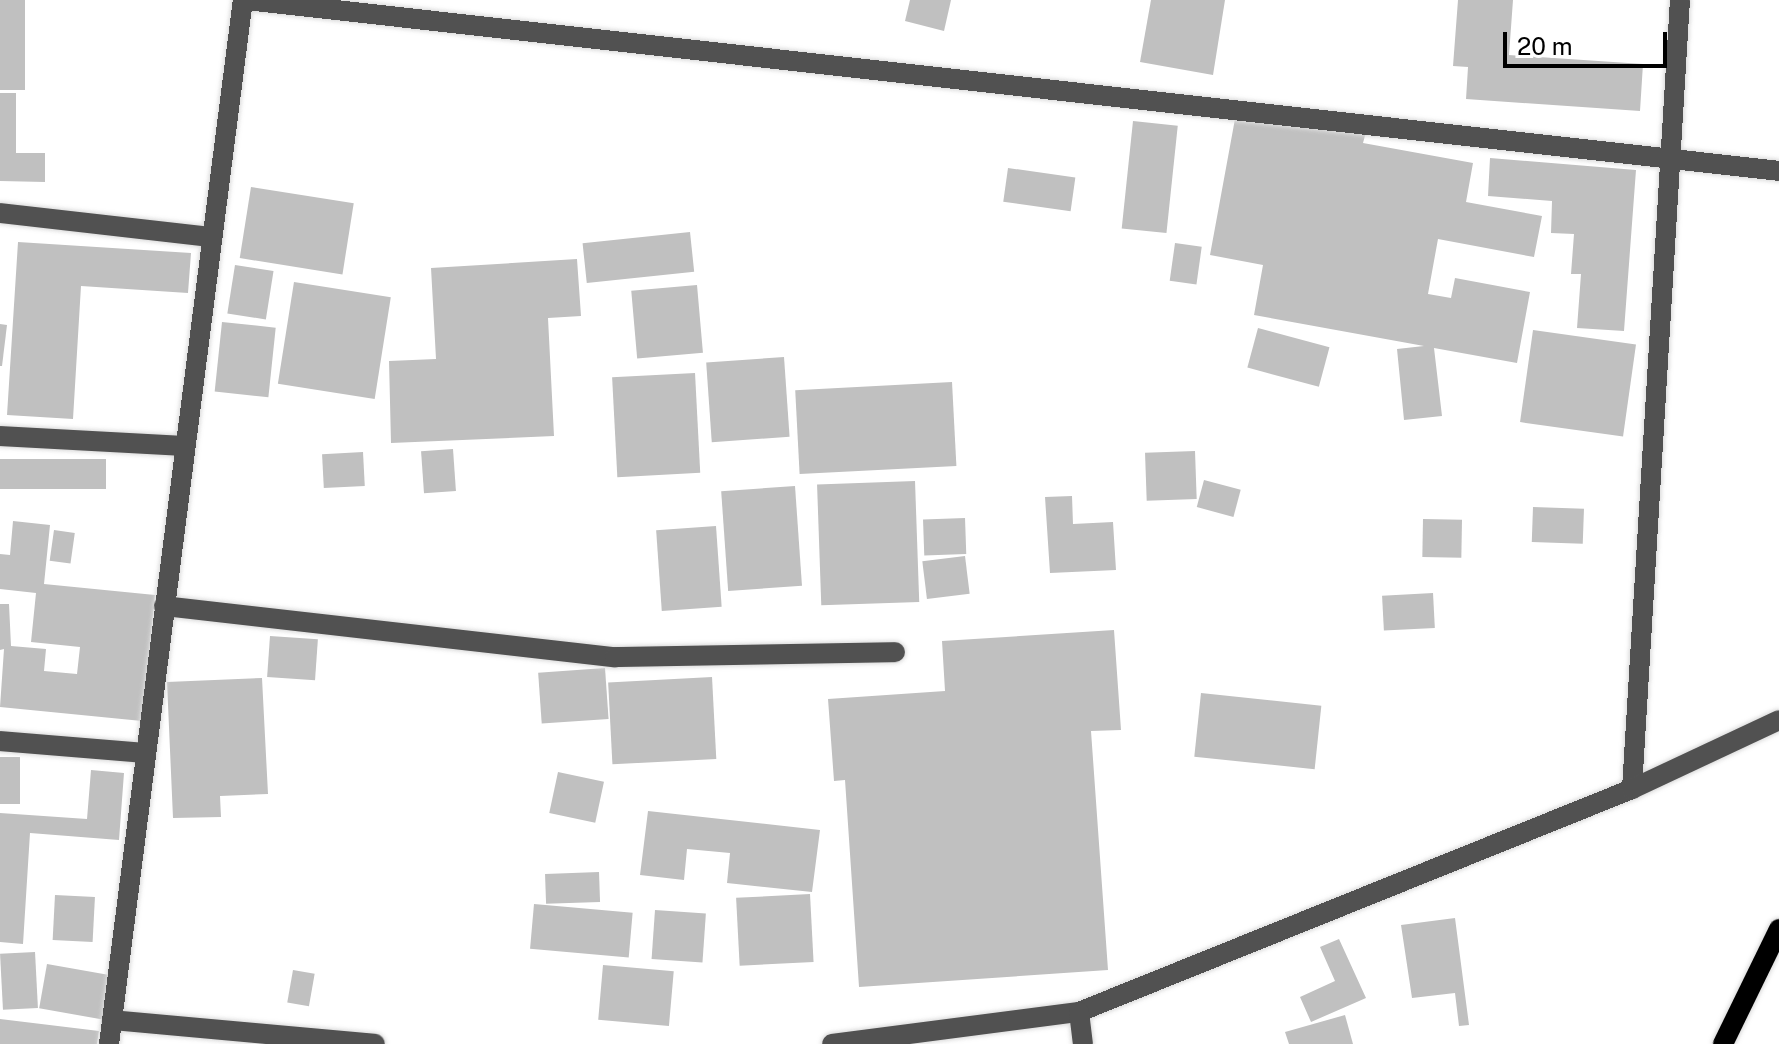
<!DOCTYPE html>
<html>
<head>
<meta charset="utf-8">
<style>
  body { margin:0 }
  #map { position:relative; width:1779px; height:1044px; overflow:hidden; background:#fff; font-family:"Public Sans",sans-serif }
  div>[style] { position:absolute }
  [style*='--x'] { left:calc(var(--x)*1px); top:calc(var(--y)*1px); width:calc(var(--w)*1px); rotate:calc(var(--a)*1deg) }
  .building>* { inset:0; background:#c0c0c0; transform-origin:0 0 }
  .roads { filter:drop-shadow(0 0 2px #dbdbdb) drop-shadow(0 0 2px #dbdbdb) }
  .minor>* { height:20px; margin:-10px; padding:0 10px; transform-origin:10px; border-radius:10px; background:#515151 }
  .major>* { height:20px; margin:-10px; padding:0 10px; transform-origin:10px; border-radius:10px; background:#000 }
  span { translate:-50% -50%; white-space:nowrap; text-align:center; line-height:1.15; -webkit-text-stroke:7px #fff; paint-order:stroke }
  .scale { position:absolute; left:1503px; top:32px; width:164px; height:36px; box-sizing:border-box; border:4px solid #000; border-top:0; padding-left:10px; font-size:24px; line-height:28px; white-space:nowrap; color:#000; -webkit-text-stroke:6px #fff; paint-order:stroke }
</style>
</head>
<body>
<div id="map">
  <div class="building">
    <i style="left:0;top:0;width:25px;height:90px"></i>
    <i style="clip-path:polygon(910px 0,951px 0,944px 31px,905px 21px)"></i>
    <i style="clip-path:polygon(1151px 0,1225px 0,1213px 75px,1140px 62px)"></i>
    <i style="clip-path:polygon(1458px 0,1513px 0,1509px 55px,1643px 64px,1640px 111px,1466px 99px,1468px 67px,1453px 66px)"></i>
    <i style="clip-path:polygon(0 93px,16px 93px,16px 153px,45px 153px,45px 182px,0 181px)"></i>
    <i style="clip-path:polygon(1237px 108px,1366px 132px,1363px 143px,1473px 163px,1466px 202px,1542px 216px,1534px 257px,1438px 239px,1428px 294px,1451px 298px,1455px 278px,1530px 292px,1517px 363px,1434px 348px,1442px 416px,1404px 420px,1397px 349px,1424px 346px,1254px 315px,1263px 265px,1210px 255px)"></i>
    <i style="left:1133px;top:121px;width:45px;height:108px;rotate:6deg"></i>
    <i style="clip-path:polygon(1490px 158px,1636px 170px,1624px 331px,1577px 328px,1581px 274px,1571px 274px,1574px 234px,1551px 233px,1552px 201px,1488px 196px)"></i>
    <i style="left:1008px;top:168px;width:68px;height:34px;rotate:8deg"></i>
    <i style="left:251px;top:187px;width:104px;height:72px;rotate:9deg"></i>
    <i style="left:690px;top:232px;width:40px;height:108px;rotate:84deg"></i>
    <i style="clip-path:polygon(18px 242px,191px 253px,188px 293px,81px 286px,73px 419px,7px 415px)"></i>
    <i style="left:1175px;top:243px;width:27px;height:38px;rotate:8deg"></i>
    <i style="clip-path:polygon(577px 259px,581px 316px,548px 318px,554px 436px,391px 443px,389px 361px,436px 359px,431px 268px)"></i>
    <i style="left:235px;top:265px;width:39px;height:49px;rotate:9deg"></i>
    <i style="left:294px;top:282px;width:98px;height:103px;rotate:9deg"></i>
    <i style="left:697px;top:285px;width:68px;height:66px;rotate:85deg"></i>
    <i style="left:222px;top:322px;width:54px;height:70px;rotate:6deg"></i>
    <i style="clip-path:polygon(0 324px,7px 325px,2px 366px,0 366px)"></i>
    <i style="left:1258px;top:328px;width:74px;height:41px;rotate:15deg"></i>
    <i style="left:1533px;top:330px;width:104px;height:93px;rotate:8deg"></i>
    <i style="left:784px;top:357px;width:80px;height:78px;rotate:86deg"></i>
    <i style="left:695px;top:373px;width:100px;height:83px;rotate:87deg"></i>
    <i style="left:952px;top:382px;width:84px;height:157px;rotate:87deg"></i>
    <i style="left:453px;top:449px;width:42px;height:32px;rotate:86deg"></i>
    <i style="left:1195px;top:451px;width:48px;height:50px;rotate:88deg"></i>
    <i style="left:363px;top:452px;width:34px;height:41px;rotate:87deg"></i>
    <i style="left:0;top:459px;width:106px;height:30px"></i>
    <i style="left:1204px;top:480px;width:38px;height:28px;rotate:15deg"></i>
    <i style="left:915px;top:481px;width:121px;height:98px;rotate:88deg"></i>
    <i style="left:795px;top:486px;width:100px;height:74px;rotate:86deg"></i>
    <i style="clip-path:polygon(1072px 496px,1073px 524px,1113px 522px,1116px 570px,1050px 573px,1045px 497px)"></i>
    <i style="left:1533px;top:507px;width:51px;height:35px;rotate:2deg"></i>
    <i style="left:965px;top:518px;width:36px;height:42px;rotate:88deg"></i>
    <i style="left:1423px;top:519px;width:39px;height:38px;rotate:1deg"></i>
    <i style="clip-path:polygon(13px 521px,50px 525px,44px 584px,155px 595px,142px 721px,0 707px,4px 649px,0 650px,0 604px,9px 604px,11px 646px,46px 649px,44px 671px,77px 674px,80px 647px,31px 642px,36px 593px,0 589px,0 554px,10px 555px)"></i>
    <i style="left:716px;top:526px;width:81px;height:60px;rotate:86deg"></i>
    <i style="left:54px;top:530px;width:21px;height:31px;rotate:8deg"></i>
    <i style="left:965px;top:556px;width:38px;height:43px;rotate:83deg"></i>
    <i style="left:1433px;top:593px;width:35px;height:51px;rotate:87deg"></i>
    <i style="clip-path:polygon(1114px 630px,1121px 730px,1091px 731px,1108px 970px,859px 987px,845px 780px,834px 781px,828px 699px,945px 691px,942px 641px)"></i>
    <i style="left:270px;top:636px;width:48px;height:41px;rotate:4deg"></i>
    <i style="left:605px;top:668px;width:51px;height:67px;rotate:86deg"></i>
    <i style="left:712px;top:677px;width:82px;height:104px;rotate:87deg"></i>
    <i style="clip-path:polygon(262px 678px,268px 794px,220px 796px,221px 817px,173px 818px,167px 682px)"></i>
    <i style="left:1201px;top:693px;width:121px;height:64px;rotate:6deg"></i>
    <i style="left:0;top:757px;width:20px;height:47px"></i>
    <i style="clip-path:polygon(91px 770px,124px 773px,119px 840px,30px 833px,23px 944px,0 942px,0 813px,87px 819px)"></i>
    <i style="left:558px;top:772px;width:47px;height:42px;rotate:12deg"></i>
    <i style="clip-path:polygon(648px 811px,820px 830px,812px 892px,727px 883px,730px 853px,687px 849px,684px 880px,640px 875px)"></i>
    <i style="left:599px;top:872px;width:30px;height:54px;rotate:88deg"></i>
    <i style="left:810px;top:894px;width:68px;height:74px;rotate:87deg"></i>
    <i style="left:55px;top:895px;width:40px;height:45px;rotate:3deg"></i>
    <i style="left:534px;top:904px;width:99px;height:45px;rotate:5deg"></i>
    <i style="left:655px;top:910px;width:51px;height:49px;rotate:4deg"></i>
    <i style="clip-path:polygon(1455px 918px,1469px 1025px,1459px 1026px,1455px 993px,1412px 998px,1401px 925px)"></i>
    <i style="clip-path:polygon(1339px 939px,1366px 998px,1311px 1022px,1300px 997px,1335px 981px,1320px 947px)"></i>
    <i style="left:35px;top:952px;width:56px;height:35px;rotate:87deg"></i>
    <i style="left:47px;top:964px;width:66px;height:45px;rotate:10deg"></i>
    <i style="left:603px;top:965px;width:71px;height:55px;rotate:5deg"></i>
    <i style="left:293px;top:970px;width:22px;height:33px;rotate:10deg"></i>
    <i style="clip-path:polygon(1345px 1015px,1353px 1044px,1289px 1044px,1285px 1032px)"></i>
    <i style="clip-path:polygon(0 1019px,99px 1031px,97px 1044px,0 1044px)"></i>
  </div>
  <div class="roads">
    <div class="minor">
      <i style="--x:246;--y:0;--w:1543;--a:6.36"></i>
      <i style="--x:0;--y:213;--w:213;--a:6.5"></i>
      <i style="--x:0;--y:436;--w:184;--a:3.1"></i>
      <i style="--x:164;--y:606;--w:454;--a:6.5"></i>
      <i style="--x:615;--y:657;--w:280;--a:-1"></i>
      <i style="--x:0;--y:741;--w:145;--a:4.7"></i>
      <i style="--x:1632;--y:789;--w:790;--a:-86.52"></i>
      <i style="--x:1079;--y:1012;--w:596;--a:-21.96"></i>
      <i style="--x:1632;--y:789;--w:162;--a:-25.1"></i>
      <i style="--x:112;--y:1020;--w:264;--a:5.2"></i>
      <i style="--x:109;--y:1044;--w:1053;--a:-82.69"></i>
      <i style="--x:832;--y:1044;--w:249;--a:-7.4"></i>
      <i style="--x:1079;--y:1012;--w:32;--a:83"></i>
    </div>
    <div class="major">
      <i style="--x:1723;--y:1044;--w:128;--a:-64"></i>
    </div>
  </div>
  <div class="scale">20 m</div>
</div>
</body>
</html>
